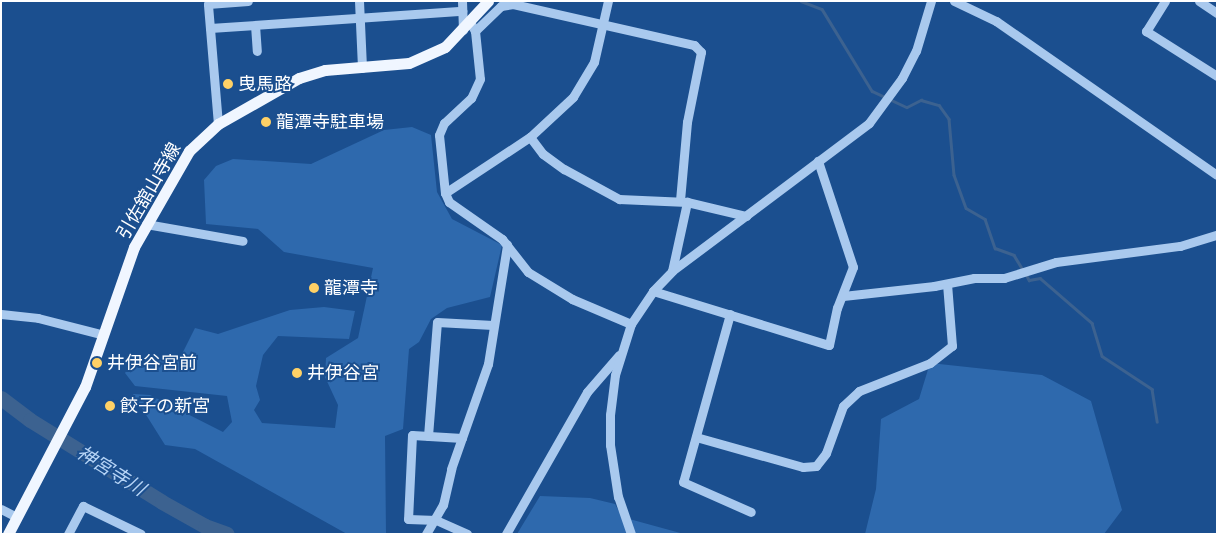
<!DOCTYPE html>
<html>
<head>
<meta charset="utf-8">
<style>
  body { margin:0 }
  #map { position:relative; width:1218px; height:535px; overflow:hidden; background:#1b4f8f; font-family:Figtree,"Noto Sans JP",sans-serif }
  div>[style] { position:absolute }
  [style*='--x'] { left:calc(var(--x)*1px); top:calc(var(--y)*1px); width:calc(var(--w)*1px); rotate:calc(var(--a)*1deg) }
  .green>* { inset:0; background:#2e69ad }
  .stream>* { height:2.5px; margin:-1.25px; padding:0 1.25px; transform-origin:1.25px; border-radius:1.25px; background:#3c6290 }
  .river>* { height:15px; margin:-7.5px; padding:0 7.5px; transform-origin:7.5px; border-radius:7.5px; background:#3c6290 }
  .minor>* { height:9px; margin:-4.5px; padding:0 4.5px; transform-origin:4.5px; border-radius:4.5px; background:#a9c9ee }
  .major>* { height:11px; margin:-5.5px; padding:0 5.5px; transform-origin:5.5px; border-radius:5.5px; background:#f0f6ff }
  .dots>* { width:14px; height:14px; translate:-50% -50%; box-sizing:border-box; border:2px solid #1b4f8f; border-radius:50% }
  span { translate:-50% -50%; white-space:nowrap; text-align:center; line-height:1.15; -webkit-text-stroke:4px #1b4f8f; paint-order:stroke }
  .poi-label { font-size:18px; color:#fff }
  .left { translate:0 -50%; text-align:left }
  .street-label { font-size:18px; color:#fff }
  .water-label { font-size:19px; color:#b5d3f5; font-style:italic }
  .frame { position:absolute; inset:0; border:2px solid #fff; pointer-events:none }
</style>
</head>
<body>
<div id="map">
  <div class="green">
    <i style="clip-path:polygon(412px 127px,431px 135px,437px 192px,452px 219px,502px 245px,490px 297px,447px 308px,431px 319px,419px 342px,409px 349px,403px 429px,385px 436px,386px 534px,347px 534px,195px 449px,165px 445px,133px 394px,150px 395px,223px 432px,232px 422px,227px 396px,135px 386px,125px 373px,134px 360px,180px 358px,195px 328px,218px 334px,290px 310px,324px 307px,355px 311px,349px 339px,278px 336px,263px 355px,256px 386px,260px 400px,254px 410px,262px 423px,335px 428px,338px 405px,325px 377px,326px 358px,358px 338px,373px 268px,284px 252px,258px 229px,206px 224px,204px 180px,216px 166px,233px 159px,311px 164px,384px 130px)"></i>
    <i style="clip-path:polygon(930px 363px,1042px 375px,1091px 401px,1122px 510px,1104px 534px,865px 534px,876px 489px,881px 419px,919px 399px)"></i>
    <i style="clip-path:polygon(540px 496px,590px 498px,615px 504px,622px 517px,684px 534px,517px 534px)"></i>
  </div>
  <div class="stream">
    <i style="--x:801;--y:1;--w:22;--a:21"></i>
    <i style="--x:822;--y:9;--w:96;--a:58.6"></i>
    <i style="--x:872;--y:91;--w:38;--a:25"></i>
    <i style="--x:907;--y:107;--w:16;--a:-27"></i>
    <i style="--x:921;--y:100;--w:19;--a:16"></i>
    <i style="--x:939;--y:105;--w:17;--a:54"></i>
    <i style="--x:949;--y:119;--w:56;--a:84.9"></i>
    <i style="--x:954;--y:175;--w:35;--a:70"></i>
    <i style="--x:966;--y:208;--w:22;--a:30"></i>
    <i style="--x:985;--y:219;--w:31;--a:71"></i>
    <i style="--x:995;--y:248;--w:20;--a:20"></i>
    <i style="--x:1014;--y:255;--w:17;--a:59"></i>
    <i style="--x:1026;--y:274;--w:7;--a:63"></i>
    <i style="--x:1029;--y:280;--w:11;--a:-10"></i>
    <i style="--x:1040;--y:278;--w:69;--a:40.9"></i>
    <i style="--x:1092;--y:323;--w:34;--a:73"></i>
    <i style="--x:1102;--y:356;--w:60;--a:33.4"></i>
    <i style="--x:1152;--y:389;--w:33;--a:81"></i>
  </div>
  <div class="river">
    <i style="--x:1;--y:398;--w:36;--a:37"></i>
    <i style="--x:30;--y:420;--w:155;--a:31.8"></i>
    <i style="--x:162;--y:502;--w:49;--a:29.2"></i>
    <i style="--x:205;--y:526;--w:23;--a:20"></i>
  </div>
  <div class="minor">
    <i style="--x:359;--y:1;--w:67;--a:87.4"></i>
    <i style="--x:462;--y:1;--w:29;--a:88"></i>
    <i style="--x:954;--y:1;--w:47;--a:25.5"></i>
    <i style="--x:996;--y:21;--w:269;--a:34.9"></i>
    <i style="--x:1165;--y:1;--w:36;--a:122"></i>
    <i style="--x:1146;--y:31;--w:84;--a:32.4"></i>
    <i style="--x:1199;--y:1;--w:22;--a:34"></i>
    <i style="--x:470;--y:22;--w:10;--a:61"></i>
    <i style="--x:475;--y:31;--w:48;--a:84.1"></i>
    <i style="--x:480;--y:79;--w:21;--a:115"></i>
    <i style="--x:471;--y:98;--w:37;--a:137"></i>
    <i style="--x:444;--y:123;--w:13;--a:113"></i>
    <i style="--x:439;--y:135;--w:58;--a:84.1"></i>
    <i style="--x:445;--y:193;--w:10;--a:66"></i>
    <i style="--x:449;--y:202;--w:65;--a:34.9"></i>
    <i style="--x:502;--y:239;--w:42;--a:51.8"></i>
    <i style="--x:528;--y:272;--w:52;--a:31.5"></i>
    <i style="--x:572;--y:299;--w:64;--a:23"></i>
    <i style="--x:255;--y:25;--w:26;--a:86"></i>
    <i style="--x:210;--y:28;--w:253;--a:-3.9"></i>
    <i style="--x:475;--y:31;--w:36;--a:-44"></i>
    <i style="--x:501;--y:6;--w:12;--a:-9"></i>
    <i style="--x:513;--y:4;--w:186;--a:12.8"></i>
    <i style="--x:694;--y:45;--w:10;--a:45"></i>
    <i style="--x:701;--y:52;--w:71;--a:101.3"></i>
    <i style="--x:687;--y:122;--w:79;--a:95.1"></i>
    <i style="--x:218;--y:124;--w:120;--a:-94.8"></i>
    <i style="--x:208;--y:4;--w:40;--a:-4.3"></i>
    <i style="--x:530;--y:137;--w:21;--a:53"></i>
    <i style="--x:543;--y:154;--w:26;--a:36"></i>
    <i style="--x:564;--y:169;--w:63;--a:28.6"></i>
    <i style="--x:619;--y:199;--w:68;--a:2.5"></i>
    <i style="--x:687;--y:202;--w:61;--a:13.3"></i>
    <i style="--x:445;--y:193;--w:102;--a:-33.4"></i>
    <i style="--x:530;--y:137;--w:59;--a:-42.9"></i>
    <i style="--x:573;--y:97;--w:41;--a:-59"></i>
    <i style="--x:594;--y:62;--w:63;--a:-77.1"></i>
    <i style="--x:146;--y:224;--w:98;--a:9.9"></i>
    <i style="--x:672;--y:271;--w:71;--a:-77.7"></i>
    <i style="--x:653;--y:291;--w:184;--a:17.1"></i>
    <i style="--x:829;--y:345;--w:38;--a:-78"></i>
    <i style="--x:837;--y:308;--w:44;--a:-68.7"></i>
    <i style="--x:853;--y:267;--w:112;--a:-108.3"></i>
    <i style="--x:843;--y:296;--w:92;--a:-6.3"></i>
    <i style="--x:934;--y:286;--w:41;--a:-11.3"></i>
    <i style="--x:974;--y:278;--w:30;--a:0"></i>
    <i style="--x:1004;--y:278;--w:54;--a:-17.1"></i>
    <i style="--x:1056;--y:262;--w:125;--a:-7.4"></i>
    <i style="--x:1180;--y:246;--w:39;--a:-17"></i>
    <i style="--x:1;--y:314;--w:37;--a:6"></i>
    <i style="--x:38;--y:318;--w:68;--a:14.4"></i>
    <i style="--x:730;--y:314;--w:174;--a:105.6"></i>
    <i style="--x:683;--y:482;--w:74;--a:23.8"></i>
    <i style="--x:428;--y:436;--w:114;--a:-85.5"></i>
    <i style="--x:437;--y:322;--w:56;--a:3.1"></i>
    <i style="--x:696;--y:437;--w:111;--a:15.7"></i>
    <i style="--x:803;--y:467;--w:13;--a:-4"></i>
    <i style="--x:816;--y:466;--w:16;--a:-52"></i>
    <i style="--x:826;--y:453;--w:50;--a:-70.1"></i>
    <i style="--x:843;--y:406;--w:22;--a:-43"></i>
    <i style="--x:859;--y:391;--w:76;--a:-21.5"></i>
    <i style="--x:930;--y:363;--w:28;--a:-38"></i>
    <i style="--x:952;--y:346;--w:62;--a:-94.6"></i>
    <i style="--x:462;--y:438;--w:50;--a:-176.6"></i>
    <i style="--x:412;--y:435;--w:84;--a:92.7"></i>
    <i style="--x:408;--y:519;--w:28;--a:2"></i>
    <i style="--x:436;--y:520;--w:34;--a:24"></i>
    <i style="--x:1;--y:509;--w:18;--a:27"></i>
    <i style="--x:68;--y:534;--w:32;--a:-62"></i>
    <i style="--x:83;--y:506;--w:64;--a:25.8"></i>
    <i style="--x:426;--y:534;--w:34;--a:-60"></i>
    <i style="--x:443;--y:505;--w:37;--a:-77"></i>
    <i style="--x:451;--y:469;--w:111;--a:-70.6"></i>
    <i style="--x:488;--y:364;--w:121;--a:-80.9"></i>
    <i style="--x:506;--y:534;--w:163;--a:-60.3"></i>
    <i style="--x:587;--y:392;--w:49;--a:-49.1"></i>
    <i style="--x:631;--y:534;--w:39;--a:-109"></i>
    <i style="--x:618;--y:497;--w:53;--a:-98.7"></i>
    <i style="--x:610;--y:445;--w:30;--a:-90"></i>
    <i style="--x:610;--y:415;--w:40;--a:-82.9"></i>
    <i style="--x:615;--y:375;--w:53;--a:-72.6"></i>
    <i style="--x:631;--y:324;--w:40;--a:-56"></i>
    <i style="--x:653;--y:291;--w:28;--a:-46"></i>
    <i style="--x:672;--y:271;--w:246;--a:-36.9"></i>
    <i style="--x:869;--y:123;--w:56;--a:-53.7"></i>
    <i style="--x:902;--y:78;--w:30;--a:-63"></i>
    <i style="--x:916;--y:51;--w:52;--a:-73.3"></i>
  </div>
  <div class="major">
    <i style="--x:8;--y:534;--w:166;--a:-62.4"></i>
    <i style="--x:85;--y:387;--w:148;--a:-70.7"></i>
    <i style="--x:134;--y:247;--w:111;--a:-60.2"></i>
    <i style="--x:189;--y:151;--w:40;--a:-43"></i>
    <i style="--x:218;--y:124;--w:93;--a:-29.6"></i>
    <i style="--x:299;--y:78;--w:27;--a:-17"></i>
    <i style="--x:325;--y:70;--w:84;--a:-4.8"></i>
    <i style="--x:409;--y:63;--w:39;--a:-24"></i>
    <i style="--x:445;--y:47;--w:63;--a:-46.9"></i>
  </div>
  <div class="dots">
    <i style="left:228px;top:84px;background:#ffd166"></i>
    <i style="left:266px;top:122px;background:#ffd166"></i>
    <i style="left:314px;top:288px;background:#ffd166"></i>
    <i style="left:97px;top:363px;background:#ffd166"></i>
    <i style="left:297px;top:373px;background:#ffd166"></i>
    <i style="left:110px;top:406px;background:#ffd166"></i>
  </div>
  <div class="poi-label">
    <span class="left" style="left:238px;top:84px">曳馬路</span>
    <span class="left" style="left:276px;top:122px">龍潭寺駐車場</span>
    <span class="left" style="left:324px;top:288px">龍潭寺</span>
    <span class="left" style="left:107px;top:363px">井伊谷宮前</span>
    <span class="left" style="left:307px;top:373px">井伊谷宮</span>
    <span class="left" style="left:120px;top:406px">餃子の新宮</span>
  </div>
  <div class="street-label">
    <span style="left:149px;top:191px;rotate:-60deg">引佐舘山寺線</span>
  </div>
  <div class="water-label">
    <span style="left:111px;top:471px;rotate:32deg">神宮寺川</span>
  </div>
  <div class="frame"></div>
</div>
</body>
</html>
